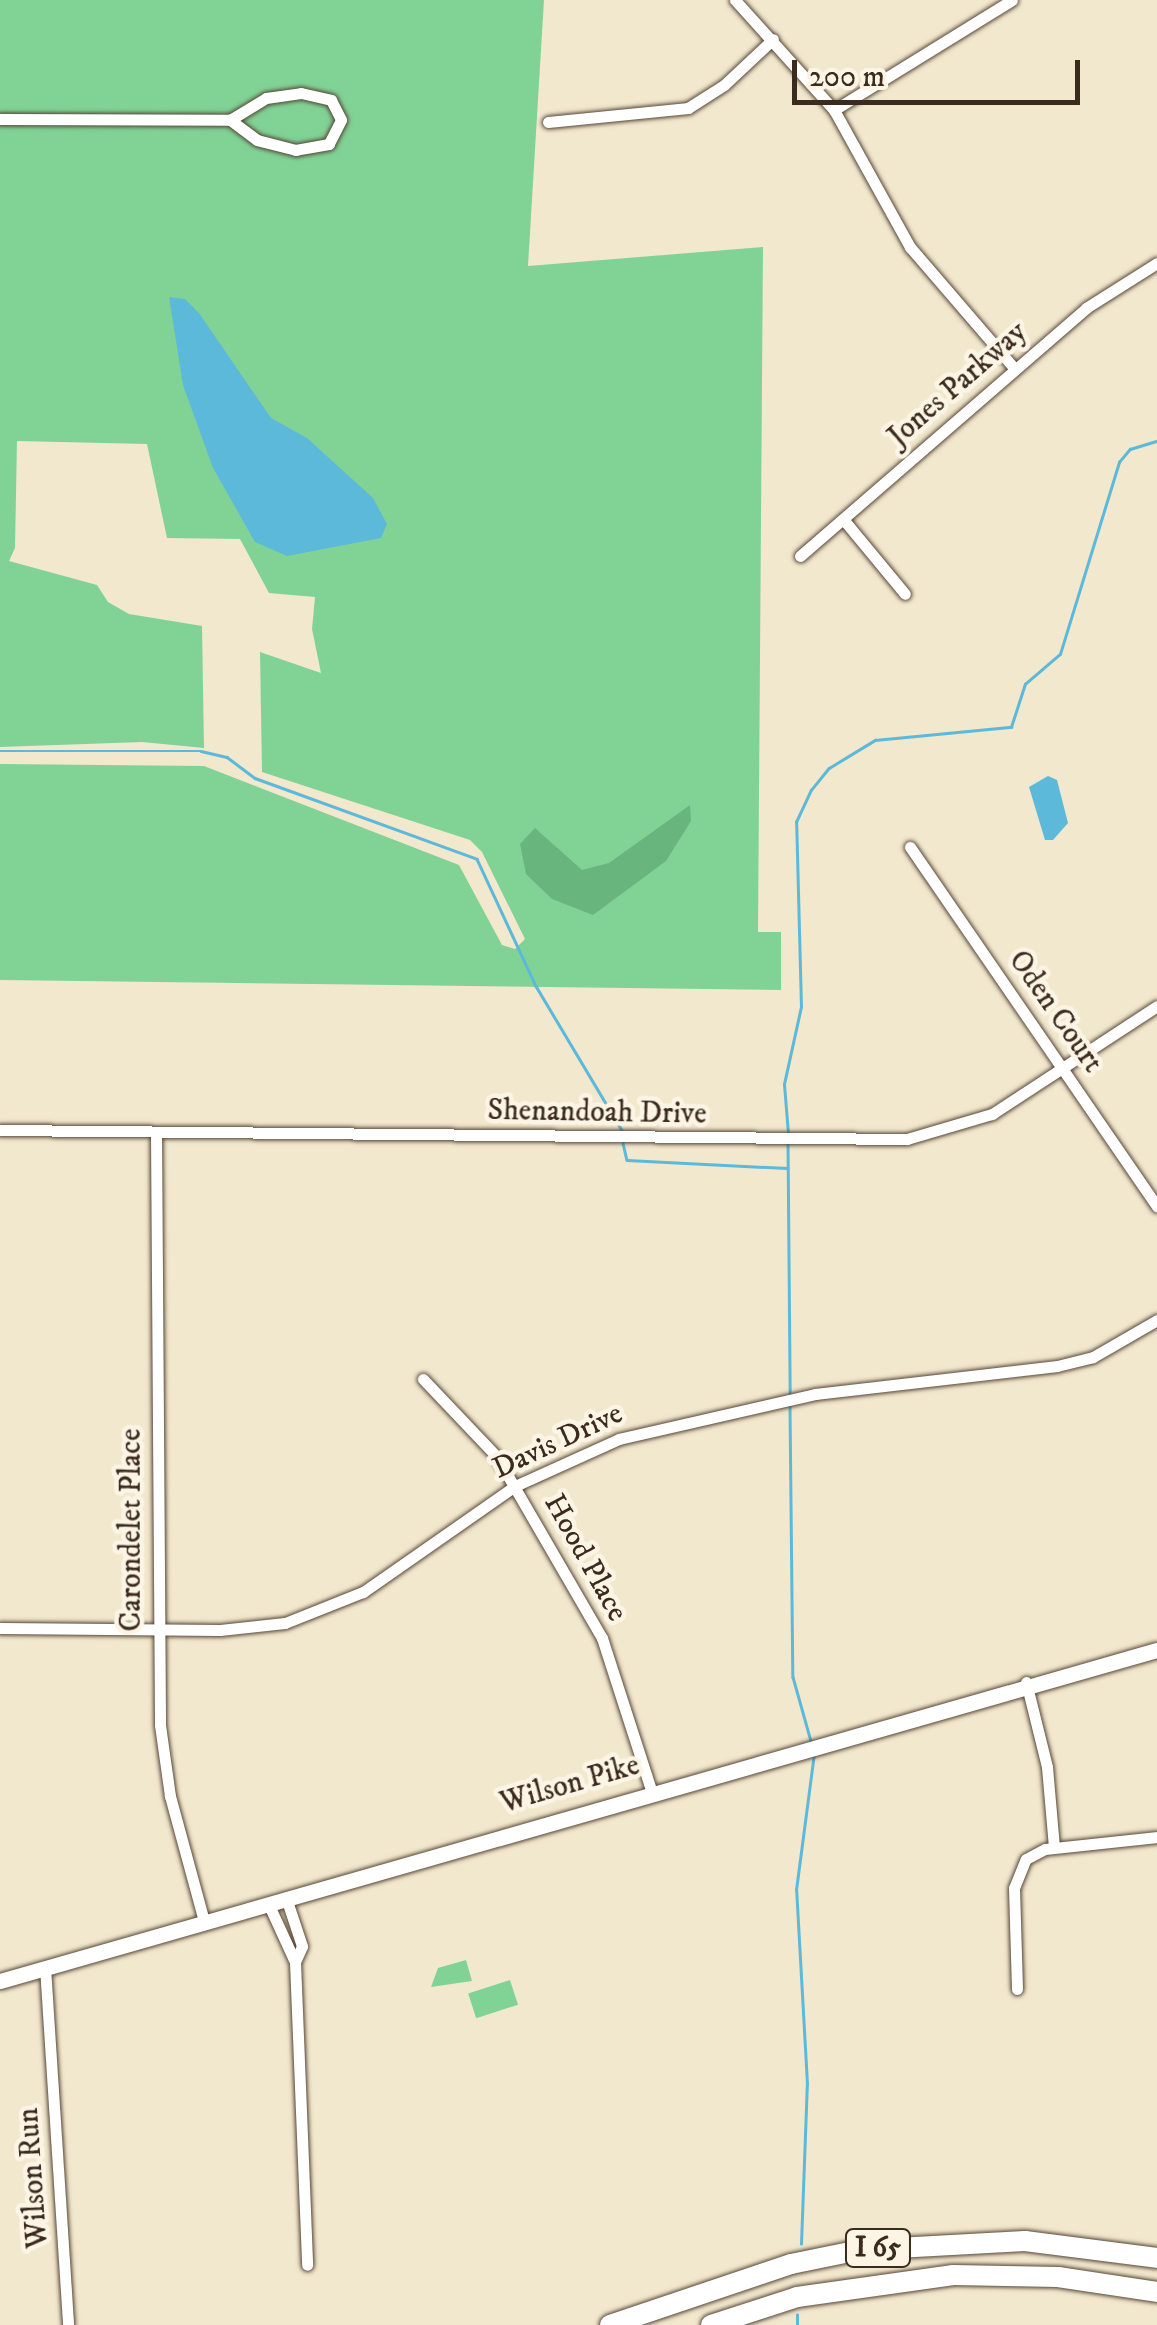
<!DOCTYPE html>
<html>
<head>
<meta charset="utf-8">
<style>
  body { margin:0 }
  #map { position:relative; width:1157px; height:2325px; overflow:hidden; background:#f2e8cd; font-family:"IM FELL DW Pica",serif }
  div>[style] { position:absolute }
  [style*='--x'] { left:calc(var(--x)*1px); top:calc(var(--y)*1px); width:calc(var(--w)*1px); rotate:calc(var(--a)*1deg) }
  .green>* { inset:0; background:#81d395; transform-origin:0 0 }
  .forest>* { inset:0; background:#68b57e }
  .water>* { inset:0; background:#5cb9da }
  .stream>* { height:2.5px; margin:-1.25px; padding:0 1.25px; transform-origin:1.25px; border-radius:1.25px; background:#5cb9da }
  .roads { filter:drop-shadow(0 0 2px #564638) drop-shadow(0 0 2px #564638) }
  .street>* { height:11px; margin:-5.5px; padding:0 5.5px; transform-origin:5.5px; border-radius:5.5px; background:#fff }
  .secondary>* { height:15px; margin:-7.5px; padding:0 7.5px; transform-origin:7.5px; border-radius:7.5px; background:#fff }
  .highway>* { height:20px; margin:-10px; padding:0 10px; transform-origin:10px; border-radius:10px; background:#fff }
  span { translate:-50% -50%; white-space:nowrap; text-align:center; line-height:1.15; -webkit-text-stroke:9px #fcf5e5; paint-order:stroke }
  .shield-label span { padding:2px 8px; background:#fcf5e5; border:2px solid; border-radius:8px; -webkit-text-stroke-width:0 }
  .shield-label { font-size:28px; color:#3b2a1e; font-weight:700 }
  .street-label { font-size:30px; color:#3b2a1e }
  .scale { position:absolute; left:792px; top:60px; width:288px; height:45px; box-sizing:border-box; border:5px solid #3b2a1e; border-top:0; padding-left:12px; font-size:30px; line-height:35px; white-space:nowrap; color:#3b2a1e; -webkit-text-stroke:8px #fcf5e5; paint-order:stroke }
</style>
</head>
<body>
<div id="map">
  <div class="green">
    <i style="clip-path:polygon(0 0,544px 0,528px 266px,763px 247px,758px 932px,781px 932px,781px 990px,0 980px,0 764px,204px 766px,459px 865px,502px 945px,515px 949px,525px 939px,482px 852px,470px 840px,262px 772px,260px 652px,321px 673px,312px 629px,315px 597px,269px 593px,240px 539px,167px 538px,147px 444px,17px 441px,15px 548px,9px 561px,97px 585px,108px 602px,129px 614px,202px 626px,204px 748px,142px 742px,0 747px)"></i>
    <i style="clip-path:polygon(466px 1960px,472px 1981px,431px 1987px,438px 1968px)"></i>
    <i style="left:510px;top:1980px;width:26px;height:44px;rotate:72deg"></i>
  </div>
  <div class="forest">
    <i style="clip-path:polygon(690px 805px,691px 821px,666px 861px,593px 915px,552px 899px,526px 874px,520px 844px,535px 828px,582px 870px,609px 863px)"></i>
  </div>
  <div class="water">
    <i style="clip-path:polygon(169px 297px,185px 299px,199px 313px,271px 418px,307px 438px,373px 498px,387px 524px,381px 538px,287px 556px,255px 542px,213px 468px,183px 385px)"></i>
    <i style="clip-path:polygon(1048px 776px,1057px 780px,1068px 823px,1053px 840px,1045px 840px,1029px 787px)"></i>
  </div>
  <div class="stream">
    <i style="--x:0;--y:751;--w:201;--a:0"></i>
    <i style="--x:201;--y:751;--w:27;--a:13"></i>
    <i style="--x:227;--y:757;--w:35;--a:37"></i>
    <i style="--x:255;--y:778;--w:236;--a:20"></i>
    <i style="--x:477;--y:859;--w:140;--a:65.1"></i>
    <i style="--x:536;--y:986;--w:168;--a:59.2"></i>
    <i style="--x:788;--y:1134;--w:50;--a:-94.6"></i>
    <i style="--x:784;--y:1084;--w:79;--a:-77.6"></i>
    <i style="--x:801;--y:1007;--w:185;--a:-91.5"></i>
    <i style="--x:796;--y:822;--w:35;--a:-65"></i>
    <i style="--x:811;--y:790;--w:28;--a:-51"></i>
    <i style="--x:829;--y:768;--w:54;--a:-31.3"></i>
    <i style="--x:875;--y:740;--w:137;--a:-5.5"></i>
    <i style="--x:1011;--y:727;--w:45;--a:-72"></i>
    <i style="--x:1025;--y:684;--w:46;--a:-40.6"></i>
    <i style="--x:1060;--y:654;--w:201;--a:-72.9"></i>
    <i style="--x:1119;--y:462;--w:17;--a:-50"></i>
    <i style="--x:1130;--y:449;--w:28;--a:-17"></i>
    <i style="--x:788;--y:1142;--w:252;--a:89.5"></i>
    <i style="--x:623;--y:1143;--w:17;--a:77"></i>
    <i style="--x:627;--y:1160;--w:160;--a:2.9"></i>
    <i style="--x:790;--y:1407;--w:270;--a:89.4"></i>
    <i style="--x:793;--y:1677;--w:66;--a:74.3"></i>
    <i style="--x:801;--y:2244;--w:160;--a:-87.9"></i>
    <i style="--x:807;--y:2084;--w:194;--a:-93.2"></i>
    <i style="--x:796;--y:1890;--w:137;--a:-82.5"></i>
    <i style="--x:797;--y:2325;--w:10;--a:-90"></i>
  </div>
  <div class="roads">
    <div class="street">
      <i style="--x:735;--y:0;--w:148;--a:48"></i>
      <i style="--x:834;--y:110;--w:157;--a:61"></i>
      <i style="--x:910;--y:247;--w:161;--a:49.3"></i>
      <i style="--x:834;--y:110;--w:209;--a:-31.7"></i>
      <i style="--x:0;--y:119;--w:230;--a:0.2"></i>
      <i style="--x:230;--y:120;--w:42;--a:-31.4"></i>
      <i style="--x:266;--y:98;--w:35;--a:-8"></i>
      <i style="--x:301;--y:93;--w:31;--a:13"></i>
      <i style="--x:331;--y:100;--w:22;--a:63"></i>
      <i style="--x:341;--y:120;--w:27;--a:117"></i>
      <i style="--x:329;--y:144;--w:34;--a:170"></i>
      <i style="--x:296;--y:150;--w:40;--a:-165.6"></i>
      <i style="--x:257;--y:140;--w:34;--a:-143"></i>
      <i style="--x:548;--y:122;--w:141;--a:-5.7"></i>
      <i style="--x:688;--y:108;--w:43;--a:-32.6"></i>
      <i style="--x:724;--y:85;--w:67;--a:-43.2"></i>
      <i style="--x:843;--y:519;--w:97;--a:50.4"></i>
      <i style="--x:800;--y:556;--w:379;--a:-40.9"></i>
      <i style="--x:1086;--y:308;--w:84;--a:-32.4"></i>
      <i style="--x:910;--y:847;--w:436;--a:55.5"></i>
      <i style="--x:0;--y:1130;--w:907;--a:0.57"></i>
      <i style="--x:907;--y:1139;--w:89;--a:-16.4"></i>
      <i style="--x:992;--y:1114;--w:197;--a:-33.2"></i>
      <i style="--x:156;--y:1132;--w:593;--a:89.61"></i>
      <i style="--x:160;--y:1725;--w:72;--a:82"></i>
      <i style="--x:170;--y:1796;--w:130;--a:74.8"></i>
      <i style="--x:423;--y:1379;--w:108;--a:46.5"></i>
      <i style="--x:497;--y:1457;--w:209;--a:59.9"></i>
      <i style="--x:602;--y:1638;--w:160;--a:72.1"></i>
      <i style="--x:0;--y:1628;--w:220;--a:0.5"></i>
      <i style="--x:220;--y:1630;--w:65;--a:-6.1"></i>
      <i style="--x:285;--y:1623;--w:84;--a:-21.7"></i>
      <i style="--x:363;--y:1592;--w:185;--a:-34.9"></i>
      <i style="--x:515;--y:1486;--w:114;--a:-24.3"></i>
      <i style="--x:619;--y:1439;--w:201;--a:-12.9"></i>
      <i style="--x:815;--y:1394;--w:244;--a:-6.6"></i>
      <i style="--x:1057;--y:1366;--w:37;--a:-14"></i>
      <i style="--x:1093;--y:1357;--w:74;--a:-30"></i>
      <i style="--x:1026;--y:1682;--w:88;--a:76.1"></i>
      <i style="--x:1047;--y:1767;--w:80;--a:85"></i>
      <i style="--x:268;--y:1903;--w:65;--a:65.4"></i>
      <i style="--x:295;--y:1962;--w:17;--a:-66"></i>
      <i style="--x:302;--y:1946;--w:51;--a:-108.4"></i>
      <i style="--x:295;--y:1962;--w:303;--a:87.7"></i>
      <i style="--x:45;--y:1967;--w:359;--a:86.3"></i>
      <i style="--x:1017;--y:1989;--w:101;--a:-91.7"></i>
      <i style="--x:1014;--y:1888;--w:31;--a:-68"></i>
      <i style="--x:1026;--y:1859;--w:21;--a:-28"></i>
      <i style="--x:1045;--y:1849;--w:113;--a:-6.1"></i>
    </div>
    <div class="secondary">
      <i style="--x:0;--y:1981;--w:1203;--a:-15.97"></i>
    </div>
    <div class="highway">
      <i style="--x:610;--y:2325;--w:191;--a:-18.6"></i>
      <i style="--x:791;--y:2264;--w:70;--a:-11.5"></i>
      <i style="--x:860;--y:2250;--w:165;--a:-3.1"></i>
      <i style="--x:1025;--y:2241;--w:133;--a:7.3"></i>
      <i style="--x:711;--y:2325;--w:90;--a:-18"></i>
      <i style="--x:797;--y:2297;--w:158;--a:-8"></i>
      <i style="--x:953;--y:2275;--w:105;--a:1.1"></i>
      <i style="--x:1058;--y:2277;--w:100;--a:8.6"></i>
    </div>
  </div>
  <div class="shield-label">
    <span style="left:878px;top:2248px">I 65</span>
  </div>
  <div class="street-label">
    <span style="left:958px;top:385px;rotate:-41deg">Jones Parkway</span>
    <span style="left:1055px;top:1012px;rotate:55deg">Oden Court</span>
    <span style="left:597px;top:1113px;rotate:1deg">Shenandoah Drive</span>
    <span style="left:558px;top:1442px;rotate:-25deg">Davis Drive</span>
    <span style="left:132px;top:1530px;rotate:-90deg">Carondelet Place</span>
    <span style="left:585px;top:1558px;rotate:61deg">Hood Place</span>
    <span style="left:570px;top:1785px;rotate:-16deg">Wilson Pike</span>
    <span style="left:34px;top:2178px;rotate:-94deg">Wilson Run</span>
  </div>
  <div class="scale">200 m</div>
</div>
</body>
</html>
